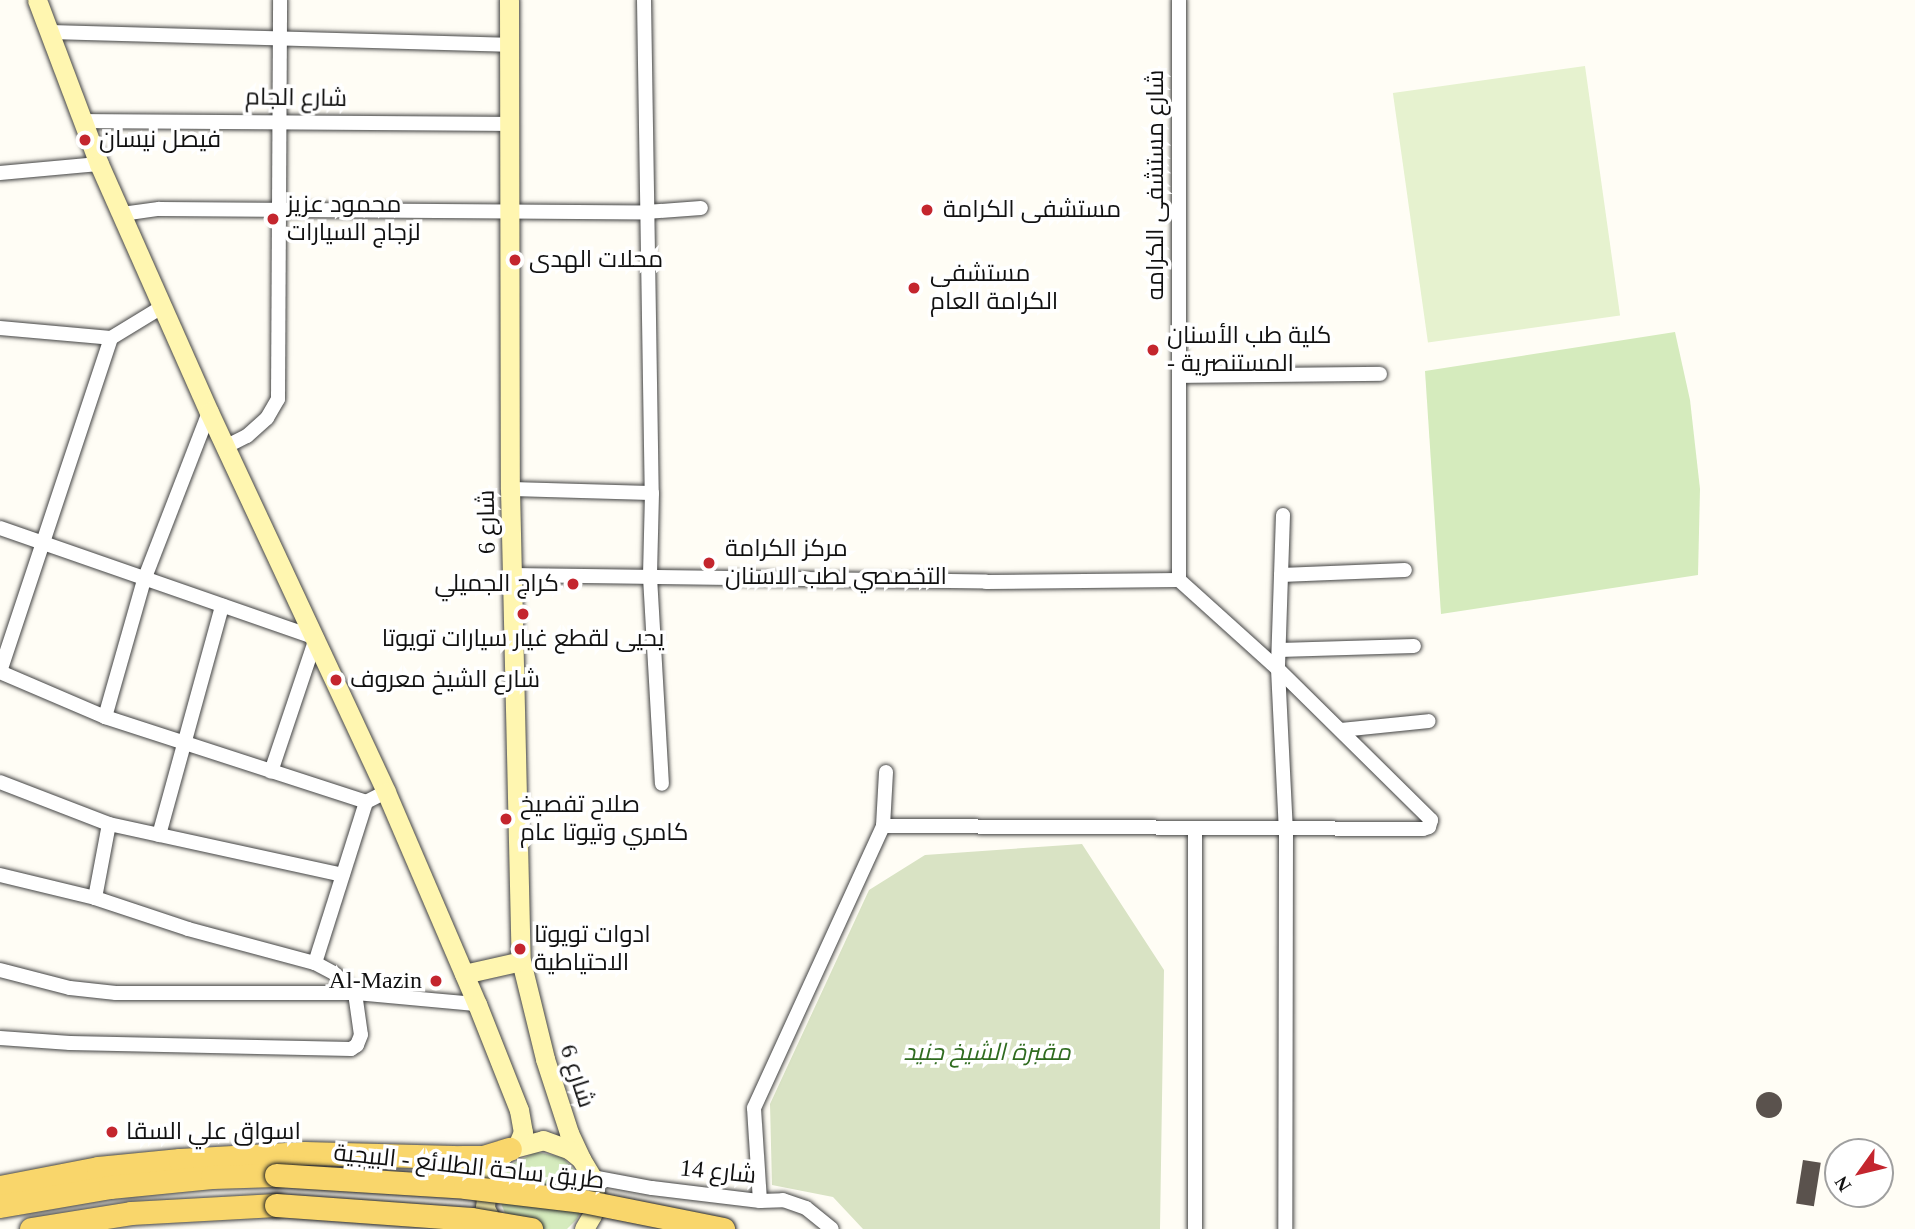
<!DOCTYPE html>
<html>
<head>
<meta charset="utf-8">
<style>
  body { margin:0 }
  #map { position:relative; width:1915px; height:1229px; overflow:hidden; background:#fffdf5; font-family:"Times New Roman",Cairo,serif }
  div>[style] { position:absolute }
  [style*='--x'] { left:calc(var(--x)*1px); top:calc(var(--y)*1px); width:calc(var(--w)*1px); rotate:calc(var(--a)*1deg) }
  .green>* { inset:0; background:#d5ebbd }
  .cemetery>* { inset:0; background:#d9e3c4 }
  .pitch>* { inset:0; background:#e6f2cf; transform-origin:0 0 }
  .building>* { inset:0; background:#5a524d; transform-origin:0 0 }
  .round { border-radius:50% }
  .roads { filter:drop-shadow(0 0 2px #444) drop-shadow(0 0 2px #444) }
  .street>* { height:14px; margin:-7px; padding:0 7px; transform-origin:7px; border-radius:7px; background:#fff }
  .secondary>* { height:19px; margin:-9.5px; padding:0 9.5px; transform-origin:9.5px; border-radius:9.5px; background:#fff6b0 }
  .primary>* { height:23px; margin:-11.5px; padding:0 11.5px; transform-origin:11.5px; border-radius:11.5px; background:#f9d66b }
  .bridges { filter:drop-shadow(0 0 2px #222) drop-shadow(0 0 2px #222) }
  .primary-bridge>* { height:23px; margin:-11.5px; padding:0 11.5px; transform-origin:11.5px; border-radius:11.5px; background:#f9d66b }
  .dots>* { width:19px; height:19px; translate:-50% -50%; box-sizing:border-box; border:4px solid #fff; border-radius:50% }
  span { translate:-50% -50%; white-space:nowrap; text-align:center; line-height:1.15; -webkit-text-stroke:7px #fff; paint-order:stroke }
  .street-label { font-size:24px; color:#111 }
  .poi-label { font-size:24px; color:#111 }
  .left { translate:0 -50%; text-align:left }
  .right { translate:-100% -50%; text-align:right }
  .park-label { font-size:24px; color:#2f6b1f; font-style:italic }
  .north { position:absolute; left:1824px; top:1138px; width:70px; height:70px; box-sizing:border-box; background:#fff; border:2px solid #a0a0a0; border-radius:50%; rotate:236deg; font-size:19px; font-weight:700; line-height:28px; text-align:center; color:#111 }
  .north::after { content:''; display:block; margin:auto; width:24px; height:32px; background:#c4262e; clip-path:polygon(50% 0,100% 100%,50% 72%,0 100%) }
</style>
</head>
<body>
<div id="map">
  <div class="green">
    <i style="clip-path:polygon(1675px 332px,1690px 400px,1700px 489px,1698px 575px,1441px 614px,1425px 371px)"></i>
    <i style="clip-path:polygon(536px 1152px,562px 1157px,581px 1177px,583px 1206px,577px 1219px,567px 1229px,519px 1229px,505px 1213px,500px 1201px,505px 1175px,512px 1164px)"></i>
  </div>
  <div class="cemetery">
    <i style="clip-path:polygon(1082px 844px,1164px 970px,1160px 1229px,863px 1229px,833px 1197px,772px 1185px,770px 1104px,869px 890px,925px 855px)"></i>
  </div>
  <div class="pitch">
    <i style="left:1585px;top:66px;width:252px;height:194px;rotate:82deg"></i>
  </div>
  <div class="building">
    <i class="round" style="left:1756px;top:1092px;width:26px;height:26px"></i>
    <i style="left:1803px;top:1160px;width:18px;height:44px;rotate:9deg"></i>
  </div>
  <div class="roads">
    <div class="street">
      <i style="--x:644;--y:0;--w:493;--a:89.1"></i>
      <i style="--x:652;--y:493;--w:84;--a:91.4"></i>
      <i style="--x:650;--y:577;--w:207;--a:86.7"></i>
      <i style="--x:48;--y:32;--w:461;--a:1.6"></i>
      <i style="--x:82;--y:121;--w:429;--a:0.4"></i>
      <i style="--x:0;--y:173;--w:99;--a:-5.2"></i>
      <i style="--x:122;--y:214;--w:37;--a:-8"></i>
      <i style="--x:159;--y:209;--w:487;--a:0.4"></i>
      <i style="--x:646;--y:212;--w:55;--a:-4.2"></i>
      <i style="--x:0;--y:328;--w:111;--a:5.1"></i>
      <i style="--x:111;--y:338;--w:60;--a:-31.3"></i>
      <i style="--x:111;--y:338;--w:352;--a:108.4"></i>
      <i style="--x:0;--y:672;--w:114;--a:23.2"></i>
      <i style="--x:105;--y:717;--w:274;--a:18"></i>
      <i style="--x:366;--y:802;--w:22;--a:-27"></i>
      <i style="--x:1179;--y:376;--w:201;--a:-0.6"></i>
      <i style="--x:225;--y:447;--w:25;--a:-27"></i>
      <i style="--x:247;--y:436;--w:27;--a:-42"></i>
      <i style="--x:267;--y:418;--w:22;--a:-60"></i>
      <i style="--x:278;--y:399;--w:399;--a:-89.7"></i>
      <i style="--x:510;--y:489;--w:142;--a:1.6"></i>
      <i style="--x:1283;--y:515;--w:154;--a:91.9"></i>
      <i style="--x:1278;--y:669;--w:161;--a:87.2"></i>
      <i style="--x:1286;--y:830;--w:399;--a:90.1"></i>
      <i style="--x:0;--y:528;--w:335;--a:19.2"></i>
      <i style="--x:316;--y:638;--w:141;--a:108.6"></i>
      <i style="--x:512;--y:575;--w:474;--a:0.8"></i>
      <i style="--x:986;--y:582;--w:193;--a:-0.6"></i>
      <i style="--x:1179;--y:580;--w:133;--a:42"></i>
      <i style="--x:1278;--y:669;--w:215;--a:44.6"></i>
      <i style="--x:1431;--y:820;--w:7;--a:106"></i>
      <i style="--x:1429;--y:827;--w:6;--a:162"></i>
      <i style="--x:1423;--y:829;--w:540;--a:-179.68"></i>
      <i style="--x:1281;--y:575;--w:124;--a:-2.3"></i>
      <i style="--x:1179;--y:580;--w:580;--a:-90"></i>
      <i style="--x:1279;--y:650;--w:135;--a:-1.7"></i>
      <i style="--x:105;--y:717;--w:142;--a:-74.1"></i>
      <i style="--x:144;--y:580;--w:180;--a:-68.8"></i>
      <i style="--x:1341;--y:730;--w:88;--a:-5.8"></i>
      <i style="--x:0;--y:782;--w:117;--a:21.1"></i>
      <i style="--x:109;--y:824;--w:239;--a:12.3"></i>
      <i style="--x:1195;--y:830;--w:399;--a:90"></i>
      <i style="--x:159;--y:835;--w:238;--a:-74.6"></i>
      <i style="--x:0;--y:875;--w:98;--a:13.6"></i>
      <i style="--x:95;--y:898;--w:98;--a:18.4"></i>
      <i style="--x:188;--y:929;--w:131;--a:15"></i>
      <i style="--x:315;--y:963;--w:21;--a:28"></i>
      <i style="--x:334;--y:973;--w:29;--a:44"></i>
      <i style="--x:355;--y:993;--w:42;--a:81.9"></i>
      <i style="--x:361;--y:1035;--w:11;--a:112"></i>
      <i style="--x:357;--y:1045;--w:7;--a:146"></i>
      <i style="--x:351;--y:1049;--w:281;--a:-178.8"></i>
      <i style="--x:70;--y:1043;--w:70;--a:-175.9"></i>
      <i style="--x:95;--y:898;--w:75;--a:-79.3"></i>
      <i style="--x:315;--y:963;--w:169;--a:-72.4"></i>
      <i style="--x:0;--y:970;--w:72;--a:14.4"></i>
      <i style="--x:70;--y:988;--w:46;--a:6.2"></i>
      <i style="--x:116;--y:993;--w:239;--a:0"></i>
      <i style="--x:355;--y:993;--w:122;--a:5.2"></i>
      <i style="--x:592;--y:1177;--w:61;--a:10.4"></i>
      <i style="--x:652;--y:1188;--w:109;--a:6.9"></i>
      <i style="--x:760;--y:1201;--w:23;--a:-2"></i>
      <i style="--x:783;--y:1200;--w:24;--a:19"></i>
      <i style="--x:806;--y:1208;--w:33;--a:39"></i>
      <i style="--x:760;--y:1201;--w:93;--a:-93.7"></i>
      <i style="--x:754;--y:1108;--w:310;--a:-65.4"></i>
      <i style="--x:883;--y:826;--w:54;--a:-86.8"></i>
    </div>
    <div class="secondary">
      <i style="--x:37;--y:0;--w:175;--a:69.3"></i>
      <i style="--x:99;--y:164;--w:271;--a:66.1"></i>
      <i style="--x:209;--y:412;--w:419;--a:65"></i>
      <i style="--x:386;--y:792;--w:231;--a:66.8"></i>
      <i style="--x:477;--y:1004;--w:114;--a:68.4"></i>
      <i style="--x:519;--y:1110;--w:22;--a:80"></i>
      <i style="--x:523;--y:1132;--w:15;--a:113"></i>
      <i style="--x:509;--y:0;--w:489;--a:89.9"></i>
      <i style="--x:510;--y:489;--w:472;--a:88.7"></i>
      <i style="--x:521;--y:961;--w:101;--a:76.2"></i>
      <i style="--x:545;--y:1059;--w:78;--a:72"></i>
      <i style="--x:569;--y:1133;--w:29;--a:65"></i>
      <i style="--x:464;--y:974;--w:58;--a:-12.8"></i>
      <i style="--x:496;--y:1229;--w:24;--a:-118"></i>
      <i style="--x:485;--y:1208;--w:33;--a:-85"></i>
      <i style="--x:488;--y:1175;--w:16;--a:-60"></i>
      <i style="--x:496;--y:1161;--w:18;--a:-41"></i>
      <i style="--x:510;--y:1149;--w:34;--a:-15"></i>
      <i style="--x:543;--y:1140;--w:29;--a:20"></i>
      <i style="--x:570;--y:1150;--w:14;--a:39"></i>
      <i style="--x:581;--y:1159;--w:21;--a:59"></i>
      <i style="--x:592;--y:1177;--w:19;--a:81"></i>
      <i style="--x:595;--y:1196;--w:19;--a:99"></i>
      <i style="--x:592;--y:1215;--w:16;--a:120"></i>
    </div>
    <div class="primary">
      <i style="--x:0;--y:1187;--w:100;--a:-11"></i>
      <i style="--x:98;--y:1168;--w:82;--a:-5.6"></i>
      <i style="--x:180;--y:1160;--w:124;--a:-3.2"></i>
      <i style="--x:304;--y:1153;--w:158;--a:1.5"></i>
      <i style="--x:462;--y:1157;--w:21;--a:0"></i>
      <i style="--x:483;--y:1157;--w:28;--a:-17"></i>
      <i style="--x:0;--y:1206;--w:112;--a:-9.8"></i>
      <i style="--x:110;--y:1187;--w:102;--a:-5.6"></i>
      <i style="--x:212;--y:1177;--w:64;--a:-1.8"></i>
      <i style="--x:31;--y:1229;--w:101;--a:-9.1"></i>
      <i style="--x:131;--y:1213;--w:145;--a:-3.2"></i>
    </div>
  </div>
  <div class="bridges">
    <div class="primary-bridge">
      <i style="--x:276;--y:1175;--w:189;--a:3.6"></i>
      <i style="--x:465;--y:1187;--w:119;--a:6.8"></i>
      <i style="--x:583;--y:1201;--w:143;--a:11.3"></i>
      <i style="--x:276;--y:1205;--w:196;--a:4.1"></i>
      <i style="--x:472;--y:1219;--w:60;--a:9.6"></i>
    </div>
  </div>
  <div class="dots">
    <i style="left:85px;top:140px;background:#c4262e"></i>
    <i style="left:927px;top:210px;background:#c4262e"></i>
    <i style="left:273px;top:219px;background:#c4262e"></i>
    <i style="left:515px;top:260px;background:#c4262e"></i>
    <i style="left:914px;top:288px;background:#c4262e"></i>
    <i style="left:1153px;top:350px;background:#c4262e"></i>
    <i style="left:709px;top:563px;background:#c4262e"></i>
    <i style="left:573px;top:584px;background:#c4262e"></i>
    <i style="left:523px;top:614px;background:#c4262e"></i>
    <i style="left:336px;top:680px;background:#c4262e"></i>
    <i style="left:506px;top:819px;background:#c4262e"></i>
    <i style="left:520px;top:949px;background:#c4262e"></i>
    <i style="left:436px;top:981px;background:#c4262e"></i>
    <i style="left:112px;top:1132px;background:#c4262e"></i>
  </div>
  <div class="street-label">
    <span style="left:296px;top:98px;rotate:1deg">شارع الجام</span>
    <span style="left:1156px;top:185px;rotate:-90deg">شارع مستشفى الكرامه</span>
    <span style="left:487px;top:522px;rotate:-91deg">شارع 6</span>
    <span style="left:577px;top:1076px;rotate:72deg">شارع 6</span>
    <span style="left:469px;top:1167px;rotate:6deg">طريق ساحة الطلائع - البيجية</span>
    <span style="left:718px;top:1172px;rotate:6deg">شارع 14</span>
  </div>
  <div class="poi-label">
    <span class="left" style="left:99px;top:140px">فيصل نيسان</span>
    <span class="left" style="left:287px;top:219px">محمود عزيز<br>لزجاج السيارات</span>
    <span class="left" style="left:943px;top:210px">مستشفى الكرامة</span>
    <span class="left" style="left:529px;top:260px">محلات الهدى</span>
    <span class="left" style="left:930px;top:288px">مستشفى<br>الكرامة العام</span>
    <span class="left" style="left:1167px;top:350px">كلية طب الأسنان<br>- المستنصرية</span>
    <span class="left" style="left:725px;top:563px">مركز الكرامة<br>التخصصي لطب الاسنان</span>
    <span class="right" style="left:559px;top:584px">كراج الجميلي</span>
    <span style="left:523px;top:639px">يحيى لقطع غيار سيارات تويوتا</span>
    <span class="left" style="left:350px;top:680px">شارع الشيخ معروف</span>
    <span class="left" style="left:520px;top:819px">صلاح تفصيخ<br>كامري وتيوتا عام</span>
    <span class="left" style="left:534px;top:949px">ادوات تويوتا<br>الاحتياطية</span>
    <span class="right" style="left:422px;top:981px">Al-Mazin</span>
    <span class="left" style="left:126px;top:1132px">اسواق علي السقا</span>
  </div>
  <div class="park-label">
    <span style="left:987px;top:1053px">مقبرة الشيخ جنيد</span>
  </div>
  <div class="north">N</div>
</div>
</body>
</html>
